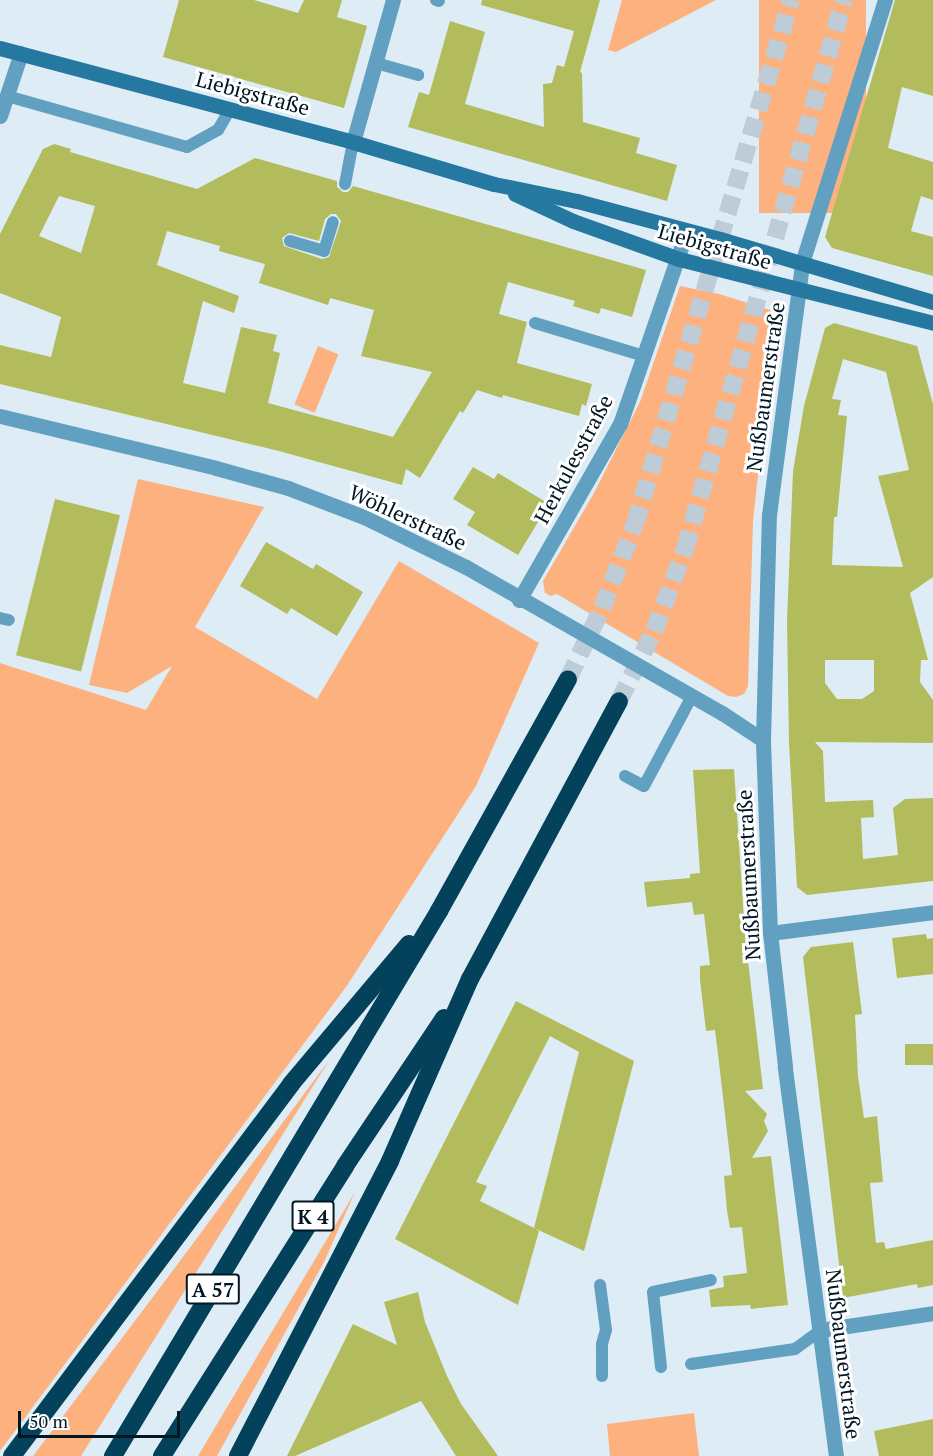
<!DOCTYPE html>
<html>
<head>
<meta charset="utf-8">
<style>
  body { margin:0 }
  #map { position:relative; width:933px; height:1456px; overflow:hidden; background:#deecf5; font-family:"PT Serif",serif }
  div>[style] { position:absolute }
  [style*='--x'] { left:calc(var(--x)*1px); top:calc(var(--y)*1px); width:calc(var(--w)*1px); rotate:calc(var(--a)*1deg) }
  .green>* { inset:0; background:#fcb17f; transform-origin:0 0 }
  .building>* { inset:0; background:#b2bc5c; transform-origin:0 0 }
  .highway-tunnel>* { height:18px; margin-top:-9px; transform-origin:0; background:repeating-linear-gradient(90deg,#bdccd6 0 18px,transparent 0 27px) }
  .lane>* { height:12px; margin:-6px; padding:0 6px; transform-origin:6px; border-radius:6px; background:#62a0c2 }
  .street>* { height:15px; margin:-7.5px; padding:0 7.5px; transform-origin:7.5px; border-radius:7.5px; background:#62a0c2 }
  .secondary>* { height:15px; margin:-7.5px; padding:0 7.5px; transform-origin:7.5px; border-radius:7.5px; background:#2578a0 }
  .highway>* { height:18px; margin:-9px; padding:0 9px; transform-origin:9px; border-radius:9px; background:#04425c }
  span { translate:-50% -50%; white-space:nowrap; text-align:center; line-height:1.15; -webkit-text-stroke:6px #fff; paint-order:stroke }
  .shield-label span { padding:2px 4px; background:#fff; border:2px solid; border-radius:4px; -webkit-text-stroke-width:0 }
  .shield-label { font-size:20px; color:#011723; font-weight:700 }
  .street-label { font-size:21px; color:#011723 }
  .scale { position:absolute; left:18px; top:1411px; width:162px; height:27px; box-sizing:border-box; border:3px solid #011723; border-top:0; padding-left:8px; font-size:18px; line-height:21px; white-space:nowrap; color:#011723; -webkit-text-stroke:4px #fff; paint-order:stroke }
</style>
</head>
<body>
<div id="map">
  <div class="green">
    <i style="clip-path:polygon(622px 0,716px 0,616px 52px,608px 50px)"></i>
    <i style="left:759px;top:0;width:107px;height:213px"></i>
    <i style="clip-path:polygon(680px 286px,719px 294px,786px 315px,763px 427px,753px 522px,748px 686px,744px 694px,736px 697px,728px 696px,557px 594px,551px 596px,545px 593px,543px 581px,594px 493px,640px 402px)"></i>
    <i style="left:318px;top:346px;width:22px;height:63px;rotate:22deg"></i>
    <i style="clip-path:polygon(138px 479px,264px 507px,195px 627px,317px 699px,399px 561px,539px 643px,476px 786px,346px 987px,0 1451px,0 663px,146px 710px,172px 666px,127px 693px,89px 685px)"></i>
    <i style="clip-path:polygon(330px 1059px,81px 1456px,33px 1456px,174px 1269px)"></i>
    <i style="clip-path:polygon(355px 1192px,324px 1262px,217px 1456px,198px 1456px)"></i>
    <i style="clip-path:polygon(694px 1413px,699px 1456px,610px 1456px,607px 1424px)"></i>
  </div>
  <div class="building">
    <i style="clip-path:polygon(179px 0,254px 0,298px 13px,304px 0,342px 0,337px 17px,367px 26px,344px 108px,163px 57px)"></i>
    <i style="clip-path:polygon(482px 0,600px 0,580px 72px,582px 73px,583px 122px,640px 138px,636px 153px,677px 165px,667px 201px,408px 127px,419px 92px,429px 95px,450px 21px,485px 32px,465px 104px,544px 127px,543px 84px,552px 83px,557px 65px,564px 67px,574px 31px,481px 5px)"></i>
    <i style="clip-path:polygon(895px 0,933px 0,933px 96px,902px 87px,888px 148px,933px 162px,933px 200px,921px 196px,911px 231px,933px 237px,933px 276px,832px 248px,825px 237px)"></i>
    <i style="clip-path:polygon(evenodd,54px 144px,71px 149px,70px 152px,197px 189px,255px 158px,337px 181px,337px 187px,343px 192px,348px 192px,353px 186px,646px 270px,632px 317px,601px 308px,599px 314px,573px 306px,575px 301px,508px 282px,499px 314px,527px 322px,517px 363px,592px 384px,586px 406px,582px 404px,579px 416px,503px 395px,502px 398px,477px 390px,463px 413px,460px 411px,420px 478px,406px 469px,402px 485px,279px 451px,0 384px,0 345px,51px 357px,61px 317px,0 293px,0 234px,43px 149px,54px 144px,59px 196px,95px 206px,81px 253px,39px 236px,59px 196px,54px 144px,331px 214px,336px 214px,341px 221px,329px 257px,322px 259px,284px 246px,282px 238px,289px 233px,319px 241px,325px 219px,331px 214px,54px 144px,167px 231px,220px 246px,219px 251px,265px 264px,259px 283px,328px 305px,330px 298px,374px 310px,361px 356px,432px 372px,393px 437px,268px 403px,280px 353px,273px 351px,277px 335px,241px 327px,225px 393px,183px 383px,203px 301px,234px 313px,239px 296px,157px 265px,167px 231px)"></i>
    <i style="clip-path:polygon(evenodd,834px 323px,917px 346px,933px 404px,933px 577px,910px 593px,928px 660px,921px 660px,920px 682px,933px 700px,933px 743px,815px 742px,823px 751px,825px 802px,873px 800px,874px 817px,861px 818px,863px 859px,898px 855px,893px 808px,905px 799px,933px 798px,933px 881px,807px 895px,797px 887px,789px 743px,787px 621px,793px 471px,804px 406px,825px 328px,834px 323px,843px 359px,886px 372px,909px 470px,878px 476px,903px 567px,832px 565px,834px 517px,837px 517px,847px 416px,838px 415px,841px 400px,832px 399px,843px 359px,834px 323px,825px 660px,874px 660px,874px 691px,862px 699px,837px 699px,825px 683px,825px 660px)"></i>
    <i style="clip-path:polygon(473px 467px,494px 479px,498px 473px,549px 504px,518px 555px,467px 525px,475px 512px,453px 499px)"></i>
    <i style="left:55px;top:499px;width:67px;height:161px;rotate:14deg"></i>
    <i style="clip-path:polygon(266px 542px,313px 569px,316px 564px,363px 592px,337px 636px,291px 608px,287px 614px,240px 586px)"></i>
    <i style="clip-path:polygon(734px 769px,745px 935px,763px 1089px,745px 1091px,767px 1114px,764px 1121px,768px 1131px,752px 1158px,771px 1156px,788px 1305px,751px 1309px,750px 1305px,711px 1307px,709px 1290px,724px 1287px,723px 1276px,747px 1273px,742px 1227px,730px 1228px,727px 1211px,724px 1176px,732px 1175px,718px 1054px,715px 1030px,706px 1031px,700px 980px,700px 966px,710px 965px,704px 914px,694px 915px,692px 902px,647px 907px,644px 882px,690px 878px,690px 874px,700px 873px,693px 770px)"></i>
    <i style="clip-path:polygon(926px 934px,927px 939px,933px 938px,933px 974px,897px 978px,892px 938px)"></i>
    <i style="clip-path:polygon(853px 942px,862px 1014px,855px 1015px,858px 1076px,864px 1118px,877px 1116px,883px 1182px,870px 1183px,876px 1243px,884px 1242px,886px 1249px,933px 1240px,933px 1285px,918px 1288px,917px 1284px,843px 1298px,803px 957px,811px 947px)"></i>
    <i style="clip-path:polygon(evenodd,516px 1001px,634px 1061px,584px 1251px,534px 1228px,539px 1231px,518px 1305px,395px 1239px,516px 1001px,550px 1036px,579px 1052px,534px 1228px,480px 1201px,487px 1186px,476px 1182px,550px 1036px)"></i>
    <i style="left:933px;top:1044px;width:21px;height:28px;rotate:90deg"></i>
    <i style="clip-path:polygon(418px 1292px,425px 1322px,447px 1376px,461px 1404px,498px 1456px,456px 1456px,421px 1401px,295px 1456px,287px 1456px,353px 1324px,397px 1345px,384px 1302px)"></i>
    <i style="clip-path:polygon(933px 1419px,933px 1456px,879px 1456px,874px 1431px)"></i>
  </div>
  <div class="highway-tunnel">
    <i style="--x:568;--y:679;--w:79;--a:-64.4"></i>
    <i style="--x:602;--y:608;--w:90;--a:-68.6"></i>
    <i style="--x:635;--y:524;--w:547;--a:-73.42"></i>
    <i style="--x:619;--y:701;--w:78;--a:-63.4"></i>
    <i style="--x:654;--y:631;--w:88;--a:-69.3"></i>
    <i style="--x:685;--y:549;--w:572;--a:-73.85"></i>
  </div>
  <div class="lane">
    <i style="--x:436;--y:0;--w:3;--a:18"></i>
    <i style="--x:376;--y:63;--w:44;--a:15.9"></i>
    <i style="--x:7;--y:96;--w:187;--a:15.8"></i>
    <i style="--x:187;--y:147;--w:35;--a:-29"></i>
    <i style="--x:218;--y:130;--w:24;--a:-60"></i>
    <i style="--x:345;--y:184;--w:43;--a:-79.2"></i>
    <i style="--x:290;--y:241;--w:35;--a:16"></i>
    <i style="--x:324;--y:251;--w:30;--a:-73"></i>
    <i style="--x:535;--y:323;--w:114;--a:16.8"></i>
    <i style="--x:0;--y:618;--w:9;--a:13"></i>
    <i style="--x:625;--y:776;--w:21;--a:28"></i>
    <i style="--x:644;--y:786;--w:102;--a:-61.9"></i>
    <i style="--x:600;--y:1285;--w:45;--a:82.4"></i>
    <i style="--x:606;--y:1330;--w:15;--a:106"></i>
    <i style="--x:602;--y:1344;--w:32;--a:90"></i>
    <i style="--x:691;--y:1364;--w:105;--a:-8.2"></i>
    <i style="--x:795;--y:1349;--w:32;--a:-36"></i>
    <i style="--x:661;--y:1367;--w:75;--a:-96.1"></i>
    <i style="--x:653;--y:1292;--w:59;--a:-11.7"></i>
  </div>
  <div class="street">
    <i style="--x:0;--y:116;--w:66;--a:-71.6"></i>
    <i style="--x:353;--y:142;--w:148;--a:-74.3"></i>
    <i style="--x:0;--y:416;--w:222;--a:13.5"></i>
    <i style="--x:216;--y:468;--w:75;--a:15.5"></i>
    <i style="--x:288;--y:488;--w:81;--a:20.9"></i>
    <i style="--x:364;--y:517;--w:114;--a:26.1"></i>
    <i style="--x:466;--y:567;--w:295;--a:29.7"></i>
    <i style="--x:722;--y:713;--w:49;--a:33.4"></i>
    <i style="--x:519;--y:600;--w:203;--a:-60.2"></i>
    <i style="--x:620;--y:424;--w:204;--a:-70.9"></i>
    <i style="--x:770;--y:933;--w:164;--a:-7.3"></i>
    <i style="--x:821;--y:1330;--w:113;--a:-8.6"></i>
    <i style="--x:836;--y:1456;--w:393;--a:-97.5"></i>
    <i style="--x:785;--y:1066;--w:134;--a:-96.4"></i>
    <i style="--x:770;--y:933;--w:193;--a:-92.1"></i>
    <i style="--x:763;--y:740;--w:225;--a:-88.5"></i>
    <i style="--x:769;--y:515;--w:254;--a:-82.5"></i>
    <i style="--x:802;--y:263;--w:276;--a:-72.5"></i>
  </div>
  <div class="secondary">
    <i style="--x:0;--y:48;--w:365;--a:14.9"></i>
    <i style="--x:353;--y:142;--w:147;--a:16.6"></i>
    <i style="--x:494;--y:184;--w:85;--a:11.6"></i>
    <i style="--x:577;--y:201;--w:148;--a:14.9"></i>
    <i style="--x:720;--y:239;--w:222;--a:16.5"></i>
    <i style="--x:515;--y:194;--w:64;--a:25"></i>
    <i style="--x:573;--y:221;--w:113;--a:19.7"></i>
    <i style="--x:679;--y:259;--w:262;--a:14.1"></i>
  </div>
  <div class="highway">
    <i style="--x:12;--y:1456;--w:465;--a:-53.1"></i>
    <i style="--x:291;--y:1084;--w:183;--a:-49.9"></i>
    <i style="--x:113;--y:1456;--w:635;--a:-59.11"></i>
    <i style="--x:439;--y:911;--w:265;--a:-60.9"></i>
    <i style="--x:162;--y:1456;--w:343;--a:-57.7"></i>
    <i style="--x:345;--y:1166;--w:178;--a:-56.2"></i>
    <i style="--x:238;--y:1456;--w:332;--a:-62.7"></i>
    <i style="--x:390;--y:1161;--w:199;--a:-66.3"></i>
    <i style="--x:470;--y:979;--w:315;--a:-61.8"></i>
  </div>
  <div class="shield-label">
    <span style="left:313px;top:1216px">K 4</span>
    <span style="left:213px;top:1289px">A 57</span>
  </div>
  <div class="street-label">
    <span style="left:253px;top:93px;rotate:15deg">Liebigstraße</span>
    <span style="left:715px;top:246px;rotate:16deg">Liebigstraße</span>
    <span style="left:765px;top:387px;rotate:-82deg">Nußbaumerstraße</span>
    <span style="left:573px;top:459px;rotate:-62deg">Herkulesstraße</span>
    <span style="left:408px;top:517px;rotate:25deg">Wöhlerstraße</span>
    <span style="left:748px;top:875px;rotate:-93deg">Nußbaumerstraße</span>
    <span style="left:844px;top:1354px;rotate:83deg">Nußbaumerstraße</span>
  </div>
  <div class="scale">50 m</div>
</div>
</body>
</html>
